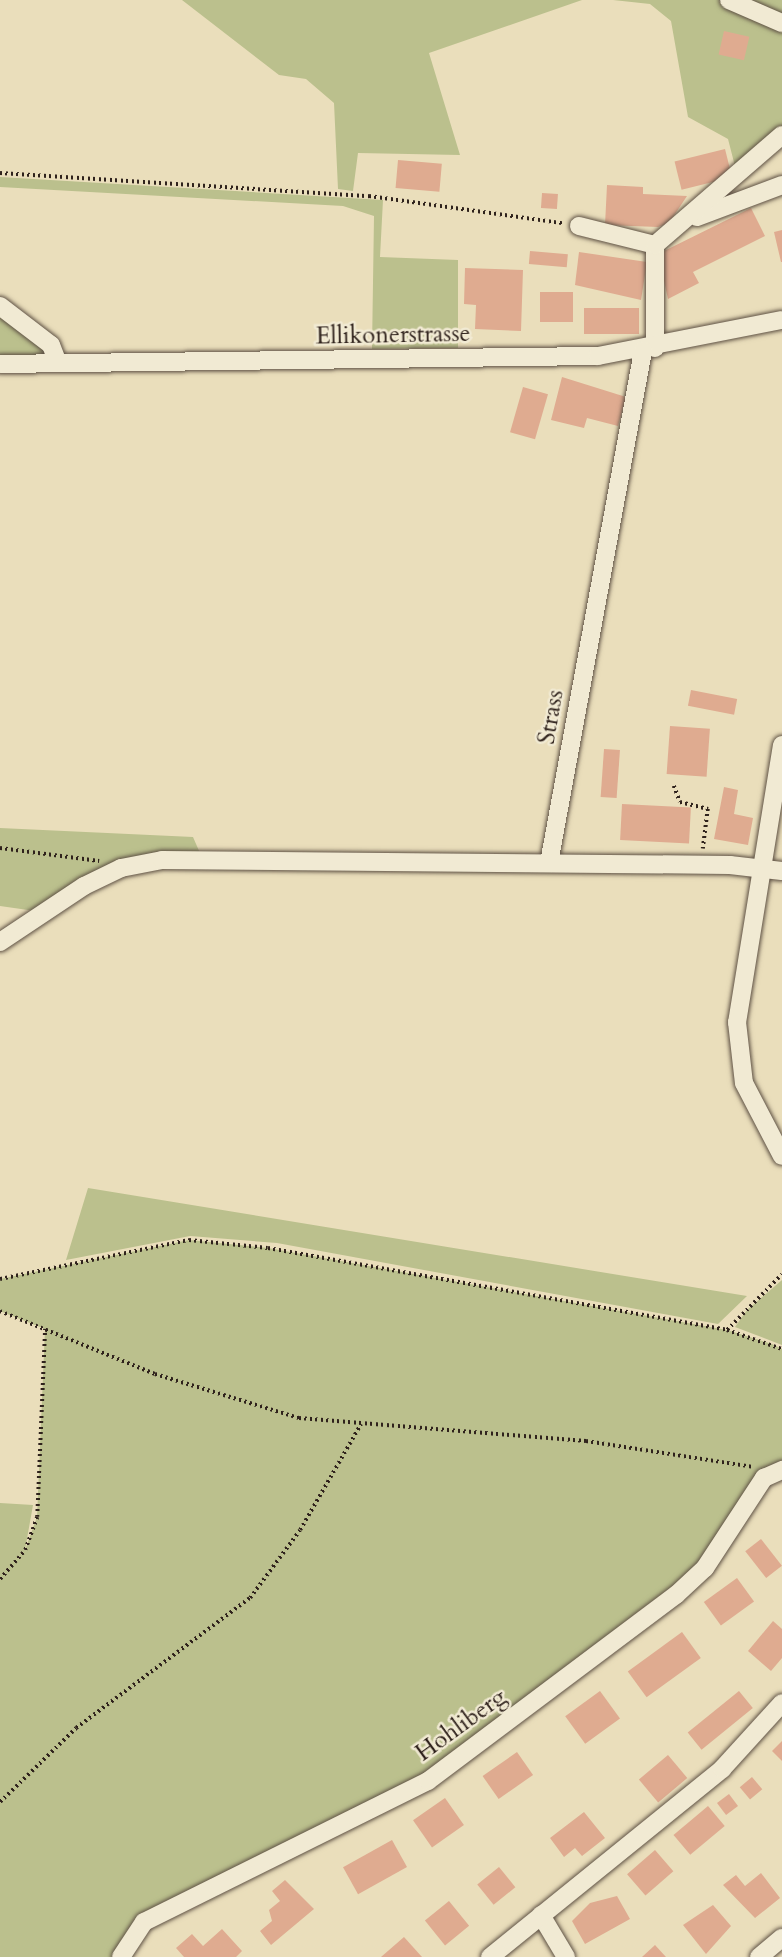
<!DOCTYPE html>
<html>
<head>
<meta charset="utf-8">
<style>
  body { margin:0 }
  #map { position:relative; width:782px; height:1957px; overflow:hidden; background:#eadebb; font-family:Cardo,serif }
  div>[style] { position:absolute }
  [style*='--x'] { left:calc(var(--x)*1px); top:calc(var(--y)*1px); width:calc(var(--w)*1px); rotate:calc(var(--a)*1deg) }
  .green>* { inset:0; background:#bbc08d }
  .building>* { inset:0; background:#dfab90; transform-origin:0 0 }
  .path>* { height:3.5px; margin-top:-1.75px; transform-origin:0; background:repeating-linear-gradient(90deg,#2f221c 0 2px,transparent 0 5.5px) }
  .roads { filter:drop-shadow(0 0 2px #5e5144) drop-shadow(0 0 2px #5e5144) }
  .minor>* { height:18px; margin:-9px; padding:0 9px; transform-origin:9px; border-radius:9px; background:#f1ead3 }
  span { translate:-50% -50%; white-space:nowrap; text-align:center; line-height:1.15; -webkit-text-stroke:5px #f1ead3; paint-order:stroke }
  .street-label { font-size:24px; color:#2f221c }
</style>
</head>
<body>
<div id="map">
  <div class="green">
    <i style="clip-path:polygon(182px 0,582px 0,429px 53px,460px 155px,358px 153px,353px 191px,338px 189px,334px 103px,306px 79px,279px 75px)"></i>
    <i style="clip-path:polygon(613px 0,782px 0,782px 128px,737px 174px,728px 139px,688px 117px,671px 21px,650px 4px)"></i>
    <i style="clip-path:polygon(0 177px,383px 200px,380px 257px,458px 260px,458px 348px,372px 349px,374px 216px,343px 206px,0 187px)"></i>
    <i style="clip-path:polygon(0 306px,58px 363px,0 364px)"></i>
    <i style="clip-path:polygon(0 828px,193px 837px,203px 860px,121px 868px,42px 912px,0 906px)"></i>
    <i style="clip-path:polygon(88px 1188px,747px 1296px,718px 1324px,277px 1243px,190px 1236px,66px 1260px)"></i>
    <i style="clip-path:polygon(189px 1240px,268px 1248px,727px 1330px,772px 1344px,782px 1349px,782px 1470px,773px 1470px,705px 1568px,428px 1781px,144px 1922px,121px 1957px,0 1957px,0 1503px,33px 1505px,25px 1550px,37px 1517px,45px 1329px,0 1311px,0 1279px)"></i>
    <i style="clip-path:polygon(782px 1280px,782px 1345px,735px 1327px,747px 1310px)"></i>
  </div>
  <div class="building">
    <i style="left:724px;top:31px;width:26px;height:24px;rotate:13deg"></i>
    <i style="left:725px;top:149px;width:29px;height:52px;rotate:76deg"></i>
    <i style="left:398px;top:160px;width:44px;height:28px;rotate:5deg"></i>
    <i style="clip-path:polygon(607px 185px,643px 187px,643px 194px,687px 196px,669px 223px,658px 227px,605px 225px)"></i>
    <i style="left:542px;top:193px;width:16px;height:15px;rotate:4deg"></i>
    <i style="clip-path:polygon(751px 208px,765px 236px,693px 272px,699px 283px,668px 299px,658px 254px)"></i>
    <i style="clip-path:polygon(782px 230px,782px 262px,781px 262px,774px 232px)"></i>
    <i style="left:530px;top:251px;width:38px;height:13px;rotate:5deg"></i>
    <i style="clip-path:polygon(579px 252px,647px 262px,641px 300px,575px 285px)"></i>
    <i style="clip-path:polygon(465px 268px,523px 270px,521px 331px,475px 329px,476px 305px,464px 304px)"></i>
    <i style="left:540px;top:292px;width:33px;height:30px"></i>
    <i style="left:639px;top:308px;width:26px;height:55px;rotate:90deg"></i>
    <i style="clip-path:polygon(562px 377px,626px 397px,618px 426px,587px 418px,584px 428px,551px 420px)"></i>
    <i style="left:523px;top:387px;width:26px;height:47px;rotate:16deg"></i>
    <i style="left:691px;top:690px;width:47px;height:16px;rotate:11deg"></i>
    <i style="left:670px;top:726px;width:40px;height:48px;rotate:4deg"></i>
    <i style="left:604px;top:749px;width:16px;height:48px;rotate:4deg"></i>
    <i style="clip-path:polygon(724px 787px,738px 790px,734px 814px,753px 818px,748px 845px,714px 839px)"></i>
    <i style="left:622px;top:804px;width:69px;height:36px;rotate:3deg"></i>
    <i style="left:761px;top:1539px;width:34px;height:20px;rotate:52deg"></i>
    <i style="left:737px;top:1578px;width:29px;height:41px;rotate:54deg"></i>
    <i style="clip-path:polygon(773px 1621px,782px 1629px,782px 1658px,771px 1671px,748px 1651px)"></i>
    <i style="left:682px;top:1632px;width:32px;height:67px;rotate:54deg"></i>
    <i style="left:600px;top:1691px;width:34px;height:43px;rotate:54deg"></i>
    <i style="left:739px;top:1691px;width:22px;height:66px;rotate:51deg"></i>
    <i style="clip-path:polygon(782px 1741px,782px 1761px,772px 1751px)"></i>
    <i style="left:517px;top:1752px;width:28px;height:42px;rotate:55deg"></i>
    <i style="left:668px;top:1755px;width:30px;height:38px;rotate:50deg"></i>
    <i style="left:752px;top:1777px;width:16px;height:16px;rotate:50deg"></i>
    <i style="left:729px;top:1794px;width:15px;height:15px;rotate:53deg"></i>
    <i style="left:445px;top:1798px;width:33px;height:39px;rotate:55deg"></i>
    <i style="left:708px;top:1806px;width:26px;height:45px;rotate:50deg"></i>
    <i style="clip-path:polygon(584px 1812px,605px 1838px,582px 1856px,575px 1848px,564px 1857px,550px 1838px)"></i>
    <i style="left:392px;top:1840px;width:31px;height:56px;rotate:61deg"></i>
    <i style="left:655px;top:1850px;width:28px;height:37px;rotate:49deg"></i>
    <i style="left:499px;top:1867px;width:26px;height:28px;rotate:51deg"></i>
    <i style="clip-path:polygon(761px 1873px,780px 1898px,755px 1918px,723px 1885px,736px 1875px,745px 1886px)"></i>
    <i style="clip-path:polygon(285px 1880px,314px 1909px,271px 1945px,260px 1931px,272px 1921px,269px 1910px,280px 1901px,272px 1891px)"></i>
    <i style="clip-path:polygon(617px 1896px,630px 1919px,585px 1944px,572px 1921px,590px 1903px)"></i>
    <i style="left:449px;top:1901px;width:32px;height:31px;rotate:51deg"></i>
    <i style="clip-path:polygon(713px 1905px,731px 1926px,706px 1954px,683px 1925px)"></i>
    <i style="clip-path:polygon(222px 1929px,242px 1951px,236px 1957px,184px 1957px,176px 1948px,192px 1934px,203px 1946px)"></i>
    <i style="clip-path:polygon(404px 1937px,422px 1957px,381px 1957px)"></i>
    <i style="clip-path:polygon(655px 1945px,666px 1957px,642px 1957px)"></i>
  </div>
  <div class="path">
    <i style="--x:0;--y:173;--w:370;--a:3.6"></i>
    <i style="--x:369;--y:196;--w:195;--a:8"></i>
    <i style="--x:674;--y:786;--w:17;--a:69"></i>
    <i style="--x:680;--y:802;--w:29;--a:14"></i>
    <i style="--x:708;--y:809;--w:40;--a:97.1"></i>
    <i style="--x:0;--y:848;--w:100;--a:7.5"></i>
    <i style="--x:0;--y:1279;--w:193;--a:-11.7"></i>
    <i style="--x:189;--y:1240;--w:79;--a:5.8"></i>
    <i style="--x:268;--y:1248;--w:466;--a:10.1"></i>
    <i style="--x:727;--y:1330;--w:58;--a:19.1"></i>
    <i style="--x:0;--y:1311;--w:167;--a:22.1"></i>
    <i style="--x:155;--y:1374;--w:151;--a:17"></i>
    <i style="--x:299;--y:1418;--w:288;--a:4.6"></i>
    <i style="--x:586;--y:1441;--w:169;--a:8.8"></i>
    <i style="--x:727;--y:1330;--w:78;--a:-45.5"></i>
    <i style="--x:0;--y:1579;--w:38;--a:-49"></i>
    <i style="--x:25;--y:1550;--w:35;--a:-70"></i>
    <i style="--x:37;--y:1517;--w:188;--a:-87.6"></i>
    <i style="--x:0;--y:1802;--w:106;--a:-44.2"></i>
    <i style="--x:76;--y:1728;--w:217;--a:-36.8"></i>
    <i style="--x:250;--y:1598;--w:84;--a:-53.7"></i>
    <i style="--x:300;--y:1530;--w:122;--a:-60.1"></i>
  </div>
  <div class="roads">
    <div class="minor">
      <i style="--x:729;--y:0;--w:58;--a:23.5"></i>
      <i style="--x:697;--y:217;--w:91;--a:-20.6"></i>
      <i style="--x:579;--y:226;--w:78;--a:14"></i>
      <i style="--x:0;--y:306;--w:64;--a:37.4"></i>
      <i style="--x:51;--y:345;--w:19;--a:69"></i>
      <i style="--x:655;--y:348;--w:103;--a:-90"></i>
      <i style="--x:655;--y:245;--w:168;--a:-40.9"></i>
      <i style="--x:0;--y:364;--w:598;--a:-0.77"></i>
      <i style="--x:598;--y:356;--w:187;--a:-11.1"></i>
      <i style="--x:782;--y:745;--w:281;--a:99.2"></i>
      <i style="--x:737;--y:1022;--w:61;--a:83.5"></i>
      <i style="--x:744;--y:1083;--w:82;--a:62.5"></i>
      <i style="--x:549;--y:863;--w:521;--a:-79.6"></i>
      <i style="--x:0;--y:942;--w:101;--a:-33.7"></i>
      <i style="--x:84;--y:886;--w:41;--a:-25.9"></i>
      <i style="--x:121;--y:868;--w:42;--a:-11"></i>
      <i style="--x:162;--y:860;--w:568;--a:0.5"></i>
      <i style="--x:730;--y:865;--w:52;--a:6.6"></i>
      <i style="--x:541;--y:1915;--w:49;--a:59.2"></i>
      <i style="--x:121;--y:1957;--w:42;--a:-56.7"></i>
      <i style="--x:144;--y:1922;--w:317;--a:-26.4"></i>
      <i style="--x:428;--y:1781;--w:310;--a:-36.9"></i>
      <i style="--x:676;--y:1595;--w:40;--a:-43"></i>
      <i style="--x:705;--y:1568;--w:108;--a:-56.8"></i>
      <i style="--x:764;--y:1478;--w:20;--a:-24"></i>
      <i style="--x:490;--y:1957;--w:299;--a:-39"></i>
      <i style="--x:722;--y:1769;--w:89;--a:-47.7"></i>
      <i style="--x:759;--y:1957;--w:30;--a:-40"></i>
    </div>
  </div>
  <div class="street-label">
    <span style="left:393px;top:335px;rotate:-1deg">Ellikonerstrasse</span>
    <span style="left:551px;top:717px;rotate:-80deg">Strass</span>
    <span style="left:461px;top:1725px;rotate:-36deg">Hohliberg</span>
  </div>
</div>
</body>
</html>
